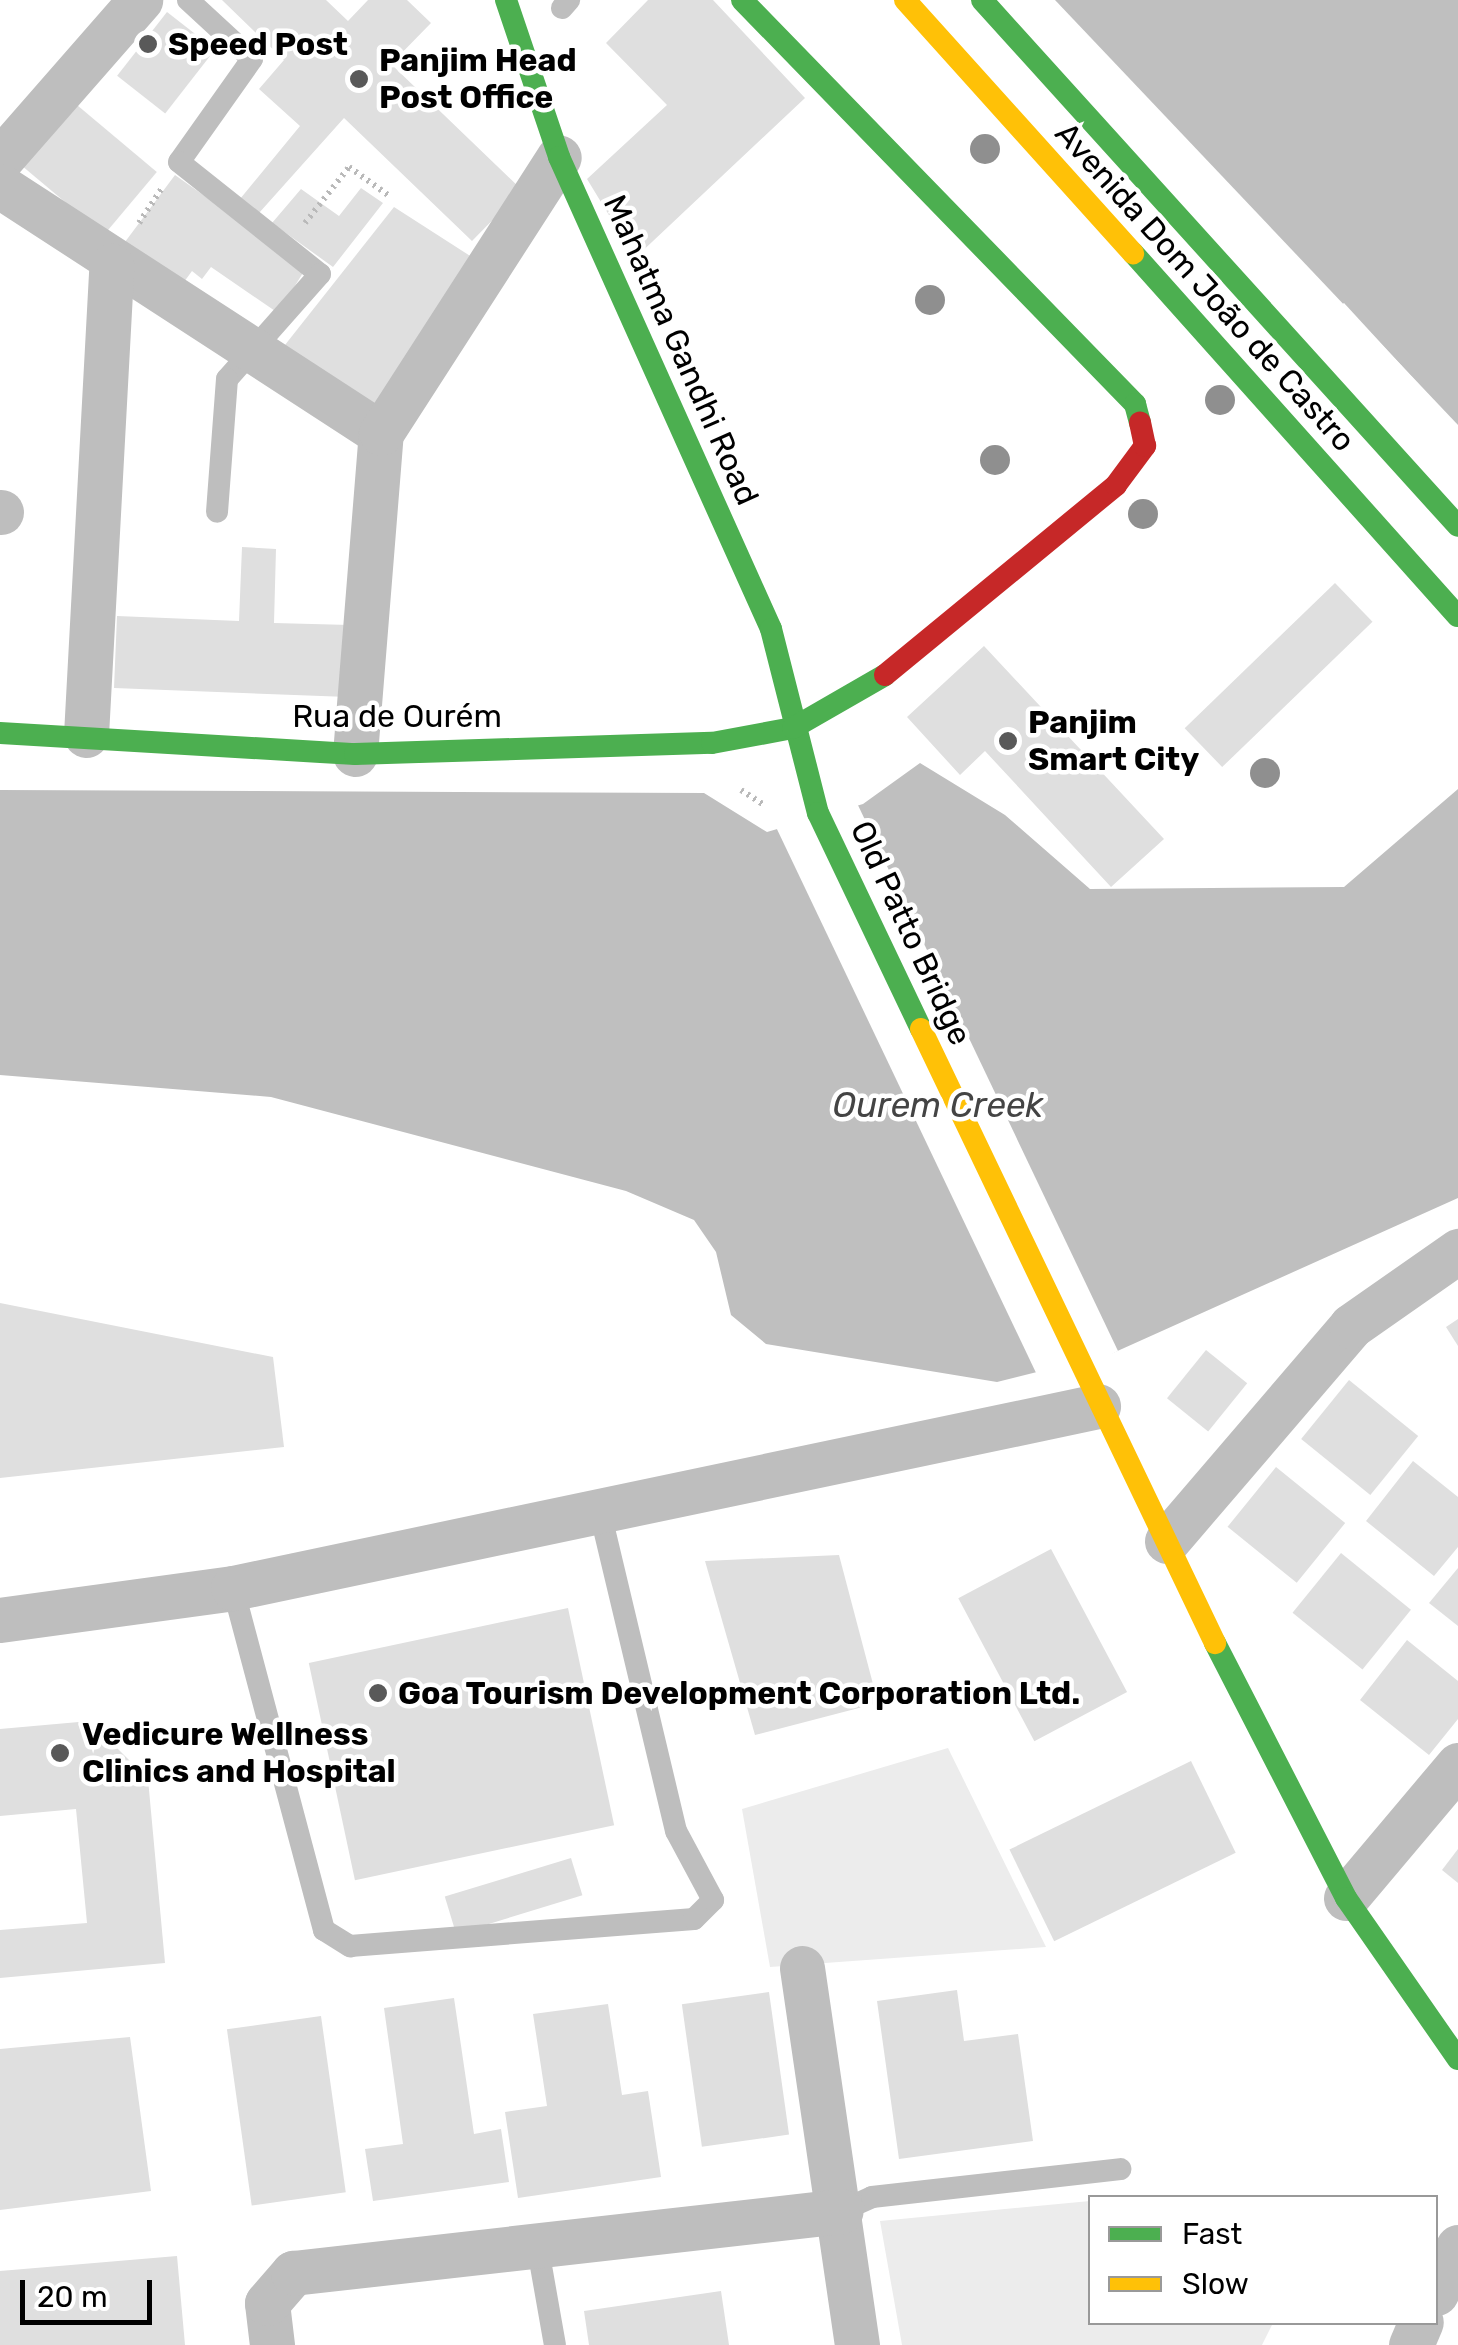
<!DOCTYPE html>
<html>
<head>
<meta charset="utf-8">
<style>
  body { margin:0 }
  #map { position:relative; width:1458px; height:2345px; overflow:hidden; background:#fff; font-family:Rubik,sans-serif }
  div>[style] { position:absolute }
  [style*='--x'] { left:calc(var(--x)*1px); top:calc(var(--y)*1px); width:calc(var(--w)*1px); rotate:calc(var(--a)*1deg) }
  .green>* { inset:0; background:#ececec }
  .water>* { inset:0; background:#bfbfbf }
  .pier>* { inset:0; background:#fff }
  .building>* { inset:0; background:#dfdfdf; transform-origin:0 0 }
  .path>* { height:6px; margin-top:-3px; transform-origin:0; background:repeating-linear-gradient(90deg,#b9b9b9 0 2.5px,transparent 0 7.5px) }
  .lane>* { height:22px; margin:-11px; padding:0 11px; transform-origin:11px; border-radius:11px; background:#bebebe }
  .street>* { height:45px; margin:-22.5px; padding:0 22.5px; transform-origin:22.5px; border-radius:22.5px; background:#bebebe }
  .fast>* { height:22px; margin:-11px; padding:0 11px; transform-origin:11px; border-radius:11px; background:#4caf50 }
  .slow>* { height:22px; margin:-11px; padding:0 11px; transform-origin:11px; border-radius:11px; background:#ffc107 }
  .jam>* { height:22px; margin:-11px; padding:0 11px; transform-origin:11px; border-radius:11px; background:#c62828 }
  .trees>* { width:30px; height:30px; margin:-15px; border-radius:50%; background:#8f8f8f }
  .dots>* { width:28px; height:28px; translate:-50% -50%; box-sizing:border-box; border:5px solid #fff; border-radius:50% }
  span { translate:-50% -50%; white-space:nowrap; text-align:center; line-height:1.15; -webkit-text-stroke:9px #fff; paint-order:stroke }
  .poi-label { font-size:32px; color:#000; font-weight:700 }
  .left { translate:0 -50%; text-align:left }
  .street-label { font-size:32px; color:#000 }
  .water-label { font-size:35px; color:#444; font-style:italic }
  .legend { position:absolute; left:1088px; top:2195px; width:350px; height:130px; box-sizing:border-box; background:#fff; border:2px solid #999; margin:0; padding:12px 18px; list-style:none; font-size:30px; color:#000 }
  .legend li { display:flex; align-items:center; gap:20px; height:50px }
  .legend b { width:50px; border:2px solid #999 }
  .scale { position:absolute; left:20px; top:2280px; width:132px; height:45px; box-sizing:border-box; border:5px solid #000; border-top:0; padding-left:12px; font-size:30px; line-height:35px; white-space:nowrap; color:#000; -webkit-text-stroke:8px #fff; paint-order:stroke }
</style>
</head>
<body>
<div id="map">
  <div class="green">
    <i style="clip-path:polygon(948px 1748px,1046px 1947px,770px 1967px,742px 1809px)"></i>
    <i style="clip-path:polygon(1090px 2201px,1090px 2322px,1273px 2323px,1262px 2345px,902px 2345px,880px 2221px)"></i>
  </div>
  <div class="water">
    <i style="clip-path:polygon(1055px 0,1458px 0,1458px 425px)"></i>
    <i style="clip-path:polygon(920px 763px,1005px 815px,1090px 889px,1344px 887px,1458px 789px,1458px 1198px,1113px 1353px,997px 1382px,766px 1344px,731px 1315px,716px 1252px,694px 1220px,626px 1191px,271px 1097px,0 1075px,0 790px,704px 793px,767px 832px,863px 804px)"></i>
  </div>
  <div class="pier">
    <i style="clip-path:polygon(1344px 303px,1458px 427px,1458px 430px,1339px 307px)"></i>
    <i style="clip-path:polygon(856px 801px,1118px 1351px,1095px 1362px,1038px 1377px,775px 825px)"></i>
  </div>
  <div class="building">
    <i style="clip-path:polygon(222px 0,326px 0,348px 21px,368px 0,407px 0,431px 23px,391px 64px,522px 190px,472px 241px,344px 118px,259px 213px,240px 199px,300px 126px,259px 89px,284px 60px)"></i>
    <i style="clip-path:polygon(648px 0,713px 0,805px 98px,635px 258px,587px 179px,667px 105px,606px 43px)"></i>
    <i style="left:167px;top:12px;width:61px;height:81px;rotate:38deg"></i>
    <i style="left:71px;top:100px;width:112px;height:82px;rotate:40deg"></i>
    <i style="clip-path:polygon(175px 175px,306px 268px,278px 313px,211px 267px,202px 279px,192px 271px,176px 293px,119px 250px)"></i>
    <i style="clip-path:polygon(361px 188px,383px 203px,333px 267px,272px 223px,301px 189px,339px 216px)"></i>
    <i style="clip-path:polygon(394px 207px,478px 261px,378px 411px,281px 350px)"></i>
    <i style="clip-path:polygon(242px 547px,276px 549px,274px 623px,350px 625px,348px 697px,114px 688px,117px 616px,239px 621px)"></i>
    <i style="left:1335px;top:583px;width:54px;height:209px;rotate:46deg"></i>
    <i style="clip-path:polygon(984px 646px,1164px 839px,1111px 887px,985px 751px,960px 775px,907px 717px)"></i>
    <i style="clip-path:polygon(0 1303px,273px 1357px,284px 1447px,0 1478px)"></i>
    <i style="clip-path:polygon(1458px 1319px,1458px 1346px,1446px 1327px)"></i>
    <i style="left:1206px;top:1350px;width:53px;height:62px;rotate:39deg"></i>
    <i style="left:1349px;top:1380px;width:89px;height:76px;rotate:39deg"></i>
    <i style="clip-path:polygon(1413px 1461px,1458px 1497px,1458px 1547px,1434px 1576px,1366px 1521px)"></i>
    <i style="left:1276px;top:1467px;width:89px;height:77px;rotate:39deg"></i>
    <i style="left:1051px;top:1549px;width:162px;height:105px;rotate:62deg"></i>
    <i style="left:1341px;top:1553px;width:90px;height:77px;rotate:39deg"></i>
    <i style="clip-path:polygon(839px 1555px,878px 1703px,755px 1735px,705px 1561px)"></i>
    <i style="clip-path:polygon(1458px 1568px,1458px 1626px,1429px 1603px)"></i>
    <i style="left:568px;top:1608px;width:222px;height:265px;rotate:78deg"></i>
    <i style="clip-path:polygon(1407px 1640px,1458px 1681px,1458px 1719px,1429px 1755px,1360px 1700px)"></i>
    <i style="clip-path:polygon(90px 1721px,148px 1779px,165px 1963px,0 1978px,0 1930px,87px 1923px,76px 1809px,0 1816px,0 1729px)"></i>
    <i style="left:1191px;top:1761px;width:102px;height:202px;rotate:64deg"></i>
    <i style="clip-path:polygon(1458px 1849px,1458px 1883px,1442px 1870px)"></i>
    <i style="left:571px;top:1858px;width:39px;height:132px;rotate:73deg"></i>
    <i style="clip-path:polygon(957px 1990px,964px 2041px,1018px 2034px,1033px 2141px,899px 2159px,877px 2001px)"></i>
    <i style="left:769px;top:1992px;width:144px;height:88px;rotate:82deg"></i>
    <i style="clip-path:polygon(454px 1998px,474px 2134px,501px 2129px,509px 2182px,373px 2201px,365px 2149px,403px 2144px,384px 2008px)"></i>
    <i style="clip-path:polygon(608px 2004px,622px 2095px,648px 2091px,661px 2177px,518px 2198px,505px 2112px,547px 2106px,533px 2014px)"></i>
    <i style="left:321px;top:2016px;width:178px;height:95px;rotate:82deg"></i>
    <i style="clip-path:polygon(130px 2037px,151px 2191px,0 2210px,0 2049px)"></i>
    <i style="clip-path:polygon(177px 2256px,185px 2345px,0 2345px,0 2271px)"></i>
    <i style="clip-path:polygon(721px 2291px,729px 2345px,589px 2345px,584px 2311px)"></i>
  </div>
  <div class="path">
    <i style="--x:139;--y:223;--w:42;--a:-56.7"></i>
    <i style="--x:305;--y:223;--w:71;--a:-51.8"></i>
    <i style="--x:349;--y:167;--w:48;--a:35.7"></i>
    <i style="--x:741;--y:790;--w:27;--a:33"></i>
  </div>
  <div class="lane">
    <i style="--x:188;--y:0;--w:87;--a:42.7"></i>
    <i style="--x:252;--y:59;--w:126;--a:125.3"></i>
    <i style="--x:179;--y:162;--w:180;--a:38.5"></i>
    <i style="--x:320;--y:274;--w:140;--a:131.5"></i>
    <i style="--x:227;--y:379;--w:133;--a:94.3"></i>
    <i style="--x:562;--y:8;--w:11;--a:-49"></i>
    <i style="--x:233;--y:1588;--w:354;--a:75.1"></i>
    <i style="--x:324;--y:1930;--w:31;--a:32"></i>
    <i style="--x:350;--y:1946;--w:345;--a:-4.5"></i>
    <i style="--x:694;--y:1919;--w:27;--a:-45"></i>
    <i style="--x:713;--y:1900;--w:78;--a:-118.2"></i>
    <i style="--x:676;--y:1831;--w:328;--a:-103.4"></i>
    <i style="--x:841;--y:2211;--w:34;--a:-24"></i>
    <i style="--x:872;--y:2197;--w:250;--a:-6.4"></i>
    <i style="--x:538;--y:2249;--w:97;--a:80"></i>
  </div>
  <div class="street">
    <i style="--x:0;--y:160;--w:213;--a:-48.8"></i>
    <i style="--x:0;--y:186;--w:454;--a:33"></i>
    <i style="--x:0;--y:512;--w:1;--a:0"></i>
    <i style="--x:86;--y:735;--w:470;--a:-86.9"></i>
    <i style="--x:355;--y:754;--w:322;--a:-85.4"></i>
    <i style="--x:381;--y:433;--w:328;--a:-57.2"></i>
    <i style="--x:1167;--y:1541;--w:283;--a:-49.4"></i>
    <i style="--x:1351;--y:1326;--w:131;--a:-35"></i>
    <i style="--x:0;--y:1620;--w:235;--a:-7.8"></i>
    <i style="--x:233;--y:1588;--w:884;--a:-11.88"></i>
    <i style="--x:1346;--y:1898;--w:174;--a:-49.9"></i>
    <i style="--x:802;--y:1968;--w:381;--a:81.7"></i>
    <i style="--x:1436;--y:2293;--w:51;--a:-64.4"></i>
    <i style="--x:272;--y:2345;--w:42;--a:-96.8"></i>
    <i style="--x:267;--y:2303;--w:40;--a:-49"></i>
    <i style="--x:293;--y:2273;--w:551;--a:-6.45"></i>
    <i style="--x:1411;--y:2345;--w:25;--a:-67"></i>
  </div>
  <div class="fast">
    <i style="--x:506;--y:0;--w:166;--a:71.3"></i>
    <i style="--x:559;--y:157;--w:517;--a:65.81"></i>
    <i style="--x:771;--y:629;--w:190;--a:75.7"></i>
    <i style="--x:818;--y:813;--w:239;--a:64.5"></i>
    <i style="--x:742;--y:0;--w:564;--a:45.79"></i>
    <i style="--x:1135;--y:404;--w:20;--a:75"></i>
    <i style="--x:982;--y:0;--w:709;--a:47.86"></i>
    <i style="--x:1133;--y:253;--w:487;--a:48.2"></i>
    <i style="--x:0;--y:733;--w:356;--a:3.4"></i>
    <i style="--x:355;--y:754;--w:357;--a:-1.8"></i>
    <i style="--x:712;--y:743;--w:82;--a:-10.5"></i>
    <i style="--x:793;--y:728;--w:106;--a:-29.9"></i>
    <i style="--x:1215;--y:1643;--w:287;--a:62.8"></i>
    <i style="--x:1346;--y:1898;--w:196;--a:55.2"></i>
  </div>
  <div class="slow">
    <i style="--x:905;--y:0;--w:341;--a:48"></i>
    <i style="--x:921;--y:1029;--w:681;--a:64.41"></i>
  </div>
  <div class="jam">
    <i style="--x:885;--y:675;--w:299;--a:-39.4"></i>
    <i style="--x:1116;--y:485;--w:49;--a:-53.4"></i>
    <i style="--x:1145;--y:446;--w:24;--a:-102"></i>
  </div>
  <div class="trees">
    <i style="left:985px;top:149px"></i>
    <i style="left:930px;top:300px"></i>
    <i style="left:1220px;top:400px"></i>
    <i style="left:995px;top:460px"></i>
    <i style="left:1143px;top:514px"></i>
    <i style="left:1265px;top:773px"></i>
  </div>
  <div class="dots">
    <i style="left:148px;top:44px;background:#595959"></i>
    <i style="left:359px;top:79px;background:#595959"></i>
    <i style="left:1008px;top:741px;background:#595959"></i>
    <i style="left:378px;top:1693px;background:#595959"></i>
    <i style="left:60px;top:1753px;background:#595959"></i>
  </div>
  <div class="poi-label">
    <span class="left" style="left:168px;top:44px">Speed Post</span>
    <span class="left" style="left:379px;top:79px">Panjim Head<br>Post Office</span>
    <span class="left" style="left:1028px;top:741px">Panjim<br>Smart City</span>
    <span class="left" style="left:398px;top:1693px">Goa Tourism Development Corporation Ltd.</span>
    <span class="left" style="left:82px;top:1753px">Vedicure Wellness<br>Clinics and Hospital</span>
  </div>
  <div class="street-label">
    <span style="left:1205px;top:287px;rotate:48deg">Avenida Dom João de Castro</span>
    <span style="left:681px;top:350px;rotate:66deg">Mahatma Gandhi Road</span>
    <span style="left:397px;top:716px">Rua de Ourém</span>
    <span style="left:911px;top:933px;rotate:65deg">Old Patto Bridge</span>
  </div>
  <div class="water-label">
    <span style="left:938px;top:1105px">Ourem Creek</span>
  </div>
  <ul class="legend">
  <li><b style="height:12px;background:#4caf50"></b>Fast</li>
  <li><b style="height:12px;background:#ffc107"></b>Slow</li>
  </ul>
  <div class="scale">20 m</div>
</div>
</body>
</html>
